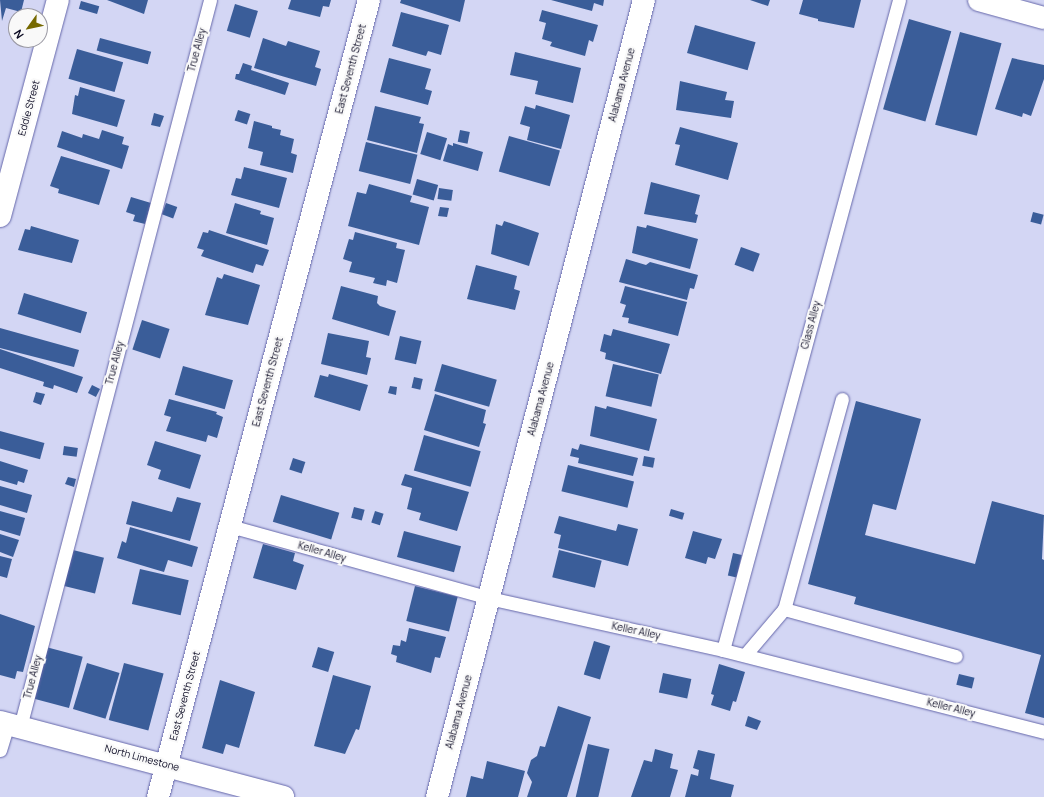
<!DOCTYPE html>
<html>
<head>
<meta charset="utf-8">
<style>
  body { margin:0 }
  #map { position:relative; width:1044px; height:797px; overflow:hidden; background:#d3d6f4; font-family:Manrope,sans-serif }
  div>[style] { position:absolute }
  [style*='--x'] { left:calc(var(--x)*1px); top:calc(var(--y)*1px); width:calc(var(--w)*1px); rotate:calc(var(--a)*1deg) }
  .building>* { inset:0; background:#3a5d99; transform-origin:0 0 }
  .roads { filter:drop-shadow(0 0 1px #6567aa) drop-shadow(0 0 1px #6567aa) }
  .lane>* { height:13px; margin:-6.5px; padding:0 6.5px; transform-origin:6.5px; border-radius:6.5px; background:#fff }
  .street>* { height:22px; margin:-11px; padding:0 11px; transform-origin:11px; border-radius:11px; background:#fff }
  .secondary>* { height:22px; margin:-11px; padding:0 11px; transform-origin:11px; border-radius:11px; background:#fff }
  span { translate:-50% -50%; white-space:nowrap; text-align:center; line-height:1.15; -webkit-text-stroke:4px #f9f9f9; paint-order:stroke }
  .street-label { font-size:10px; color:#0b0a23 }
  .north { position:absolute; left:8px; top:8px; width:40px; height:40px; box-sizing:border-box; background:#f9f9f9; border:1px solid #9a99a3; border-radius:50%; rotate:237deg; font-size:11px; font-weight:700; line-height:16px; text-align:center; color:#0b0a23 }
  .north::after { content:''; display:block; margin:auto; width:14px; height:18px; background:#766900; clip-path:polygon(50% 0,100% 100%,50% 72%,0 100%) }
</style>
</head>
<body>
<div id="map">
  <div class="building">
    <i style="clip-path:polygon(0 0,24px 0,21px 12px,6px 8px,2px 21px)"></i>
    <i style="clip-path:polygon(107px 0,148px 0,144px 14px)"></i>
    <i style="clip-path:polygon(291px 0,331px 0,329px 7px,323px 6px,320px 17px,288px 9px)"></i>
    <i style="clip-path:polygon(401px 0,465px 0,460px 22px,400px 3px)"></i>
    <i style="clip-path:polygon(551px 0,604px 0,603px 6px,594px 3px,592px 11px)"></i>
    <i style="clip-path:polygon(750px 0,770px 0,768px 6px)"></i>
    <i style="clip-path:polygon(803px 0,861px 0,854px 28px,818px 21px,818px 19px,799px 14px)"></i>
    <i style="left:81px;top:1px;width:19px;height:8px;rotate:16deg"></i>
    <i style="left:235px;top:4px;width:24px;height:28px;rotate:17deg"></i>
    <i style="clip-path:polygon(542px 10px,598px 25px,593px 42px,589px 40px,585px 56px,550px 46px,552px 42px,542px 39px,546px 23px,539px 21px)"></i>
    <i style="clip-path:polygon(401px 12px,449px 25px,441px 55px,428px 51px,426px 56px,392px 46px)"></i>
    <i style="left:909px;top:19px;width:44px;height:94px;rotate:16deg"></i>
    <i style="left:695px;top:25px;width:63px;height:29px;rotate:16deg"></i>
    <i style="left:960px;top:32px;width:43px;height:96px;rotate:15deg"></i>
    <i style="left:100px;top:38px;width:53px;height:13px;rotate:15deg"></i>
    <i style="clip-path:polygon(263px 38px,286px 46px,288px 41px,320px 51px,315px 67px,321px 69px,316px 86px,254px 68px)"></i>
    <i style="left:77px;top:49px;width:48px;height:31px;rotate:16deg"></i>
    <i style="clip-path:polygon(515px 52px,581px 68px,573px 103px,535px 94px,538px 81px,510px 75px)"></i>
    <i style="clip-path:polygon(389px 58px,431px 69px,425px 89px,432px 91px,428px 105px,380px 92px)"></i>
    <i style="clip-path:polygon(1012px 58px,1044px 65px,1044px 79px,1031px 116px,1023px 113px,1022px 117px,995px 109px)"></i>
    <i style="clip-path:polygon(243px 63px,252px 66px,251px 70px,289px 83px,285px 95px,235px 79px,236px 74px,239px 74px)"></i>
    <i style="clip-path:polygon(680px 81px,727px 92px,725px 100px,734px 101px,731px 118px,676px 110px)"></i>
    <i style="clip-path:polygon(80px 87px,125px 100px,117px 127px,72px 114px,75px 95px,78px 96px)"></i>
    <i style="clip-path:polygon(536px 105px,570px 115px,561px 149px,527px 140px,530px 127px,520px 124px,525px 106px,535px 109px)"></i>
    <i style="clip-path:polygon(375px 106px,421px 117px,419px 123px,424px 124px,417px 153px,367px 140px)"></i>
    <i style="left:238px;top:110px;width:13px;height:11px;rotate:18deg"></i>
    <i style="clip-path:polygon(154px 113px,164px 116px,160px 127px,151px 125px)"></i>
    <i style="clip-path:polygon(254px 121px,272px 126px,272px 128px,281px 130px,280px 135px,294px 139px,291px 153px,297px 155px,293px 173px,260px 165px,263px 152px,248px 148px)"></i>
    <i style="clip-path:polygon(680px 127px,738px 143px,728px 180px,675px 165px,680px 145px,675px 144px)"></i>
    <i style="clip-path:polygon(102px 130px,124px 137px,122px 144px,129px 146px,122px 169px,57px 147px,62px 131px,82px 138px,83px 134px,99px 139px)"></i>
    <i style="left:460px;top:130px;width:10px;height:12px;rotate:11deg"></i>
    <i style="left:427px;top:132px;width:21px;height:23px;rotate:17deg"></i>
    <i style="left:509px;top:136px;width:53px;height:37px;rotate:16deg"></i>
    <i style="left:366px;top:142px;width:53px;height:30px;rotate:14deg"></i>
    <i style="clip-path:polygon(453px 143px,483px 152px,478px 171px,443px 161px,448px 144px,453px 146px)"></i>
    <i style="clip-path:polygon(61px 156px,110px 170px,99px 205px,58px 193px,59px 189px,50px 186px)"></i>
    <i style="clip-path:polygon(244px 167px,287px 178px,279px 208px,231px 195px,236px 178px,241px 179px)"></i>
    <i style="left:417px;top:179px;width:22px;height:16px;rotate:16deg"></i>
    <i style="clip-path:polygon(651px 182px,700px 195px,695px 214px,698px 215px,696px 223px,644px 214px)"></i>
    <i style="clip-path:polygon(369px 184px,412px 196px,410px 202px,429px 207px,419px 245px,348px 226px,357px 192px,366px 194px)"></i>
    <i style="left:439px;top:188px;width:14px;height:11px;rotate:8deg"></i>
    <i style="clip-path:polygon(131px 197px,151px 203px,145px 224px,133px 221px,135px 215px,126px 212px)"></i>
    <i style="left:166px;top:203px;width:12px;height:12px;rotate:20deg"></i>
    <i style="clip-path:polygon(235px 203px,261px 211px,260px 214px,274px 218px,267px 245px,226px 233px)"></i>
    <i style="clip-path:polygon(440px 207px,449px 208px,447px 217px,438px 216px)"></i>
    <i style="left:1033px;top:212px;width:11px;height:10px;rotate:15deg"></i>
    <i style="clip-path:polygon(504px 221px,539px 233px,529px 266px,491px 254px,496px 224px,502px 226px)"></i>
    <i style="clip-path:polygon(647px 225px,698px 239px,690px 269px,632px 253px,637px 226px,646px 228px)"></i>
    <i style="clip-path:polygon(31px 226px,79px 240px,72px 263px,18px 250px,25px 229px,30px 230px)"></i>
    <i style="clip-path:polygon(209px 230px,269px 250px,263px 266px,256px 264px,253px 273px,201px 256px,204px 250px,197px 248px,203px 232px,208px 233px)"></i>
    <i style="clip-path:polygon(355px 232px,397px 243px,396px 248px,405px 250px,397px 283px,387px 280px,386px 286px,373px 283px,375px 278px,349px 272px,352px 262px,343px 259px,349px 239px,353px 240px)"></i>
    <i style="left:741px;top:247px;width:20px;height:19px;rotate:20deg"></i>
    <i style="clip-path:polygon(626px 259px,646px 265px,650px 262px,698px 275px,694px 289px,690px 288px,687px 300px,619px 282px)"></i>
    <i style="clip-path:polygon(476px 265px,517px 276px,514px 289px,520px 291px,515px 310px,467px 299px)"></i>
    <i style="clip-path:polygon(224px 274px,260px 285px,248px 325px,205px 315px,217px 277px,222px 279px)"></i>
    <i style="clip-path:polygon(341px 286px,378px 296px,377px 303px,380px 306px,396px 311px,389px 336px,332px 319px)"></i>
    <i style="clip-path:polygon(625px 286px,687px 302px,678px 336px,628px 323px,629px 318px,622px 317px,626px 305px,620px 303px)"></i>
    <i style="left:24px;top:293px;width:66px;height:22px;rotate:17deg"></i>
    <i style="left:142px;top:320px;width:29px;height:31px;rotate:18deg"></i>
    <i style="clip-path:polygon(0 328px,79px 350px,74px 367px,0 348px)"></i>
    <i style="clip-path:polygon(613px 329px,670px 344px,661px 374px,605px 359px,606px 353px,600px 351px,604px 334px,611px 336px)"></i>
    <i style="clip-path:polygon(328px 333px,369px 341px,366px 357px,371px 358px,367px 375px,321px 364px)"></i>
    <i style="left:400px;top:336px;width:22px;height:24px;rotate:13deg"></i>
    <i style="clip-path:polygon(0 349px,83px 377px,77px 393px,54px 385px,53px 389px,43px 386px,44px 382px,0 368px)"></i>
    <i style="left:442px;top:364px;width:57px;height:28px;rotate:16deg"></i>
    <i style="left:613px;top:364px;width:47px;height:33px;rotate:13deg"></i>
    <i style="left:183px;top:366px;width:52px;height:30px;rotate:16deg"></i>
    <i style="clip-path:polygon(329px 374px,368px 385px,360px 411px,314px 397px,320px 375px,328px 377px)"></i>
    <i style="left:414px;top:377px;width:9px;height:11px;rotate:13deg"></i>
    <i style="left:92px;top:385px;width:9px;height:9px;rotate:27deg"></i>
    <i style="clip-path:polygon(390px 386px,397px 387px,396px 395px,388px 393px)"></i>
    <i style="clip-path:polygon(36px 392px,45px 394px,41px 405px,33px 402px)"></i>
    <i style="clip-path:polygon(435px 394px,486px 410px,483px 423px,486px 424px,479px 447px,424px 430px)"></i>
    <i style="clip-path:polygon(169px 399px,217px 412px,216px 414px,223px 417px,217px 438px,208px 435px,206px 442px,166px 431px,171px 417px,164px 415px)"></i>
    <i style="clip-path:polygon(856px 401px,921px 419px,896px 510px,873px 504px,865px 535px,975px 564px,992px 501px,1044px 515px,1042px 559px,1044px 560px,1044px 718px,1025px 713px,1041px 655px,854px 604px,856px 597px,808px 584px)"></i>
    <i style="clip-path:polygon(595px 406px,606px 409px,607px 406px,657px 419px,649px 451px,590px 436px)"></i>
    <i style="left:0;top:431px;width:46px;height:17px;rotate:15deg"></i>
    <i style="left:424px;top:435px;width:59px;height:37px;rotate:16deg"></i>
    <i style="clip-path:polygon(155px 441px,201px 455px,190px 489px,158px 479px,161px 470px,147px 465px)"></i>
    <i style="clip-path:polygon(580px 444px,638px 458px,633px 476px,578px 463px,579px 458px,570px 456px,572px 448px,578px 450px)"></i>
    <i style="left:64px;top:446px;width:14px;height:9px;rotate:8deg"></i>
    <i style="left:644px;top:456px;width:11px;height:10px;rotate:10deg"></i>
    <i style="left:293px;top:458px;width:13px;height:12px;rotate:18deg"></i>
    <i style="clip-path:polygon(0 461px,28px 470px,24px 483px,18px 481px,17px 485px,0 480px)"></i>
    <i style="left:568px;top:465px;width:68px;height:27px;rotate:14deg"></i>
    <i style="clip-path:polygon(405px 474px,469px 492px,457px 531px,419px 520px,421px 513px,407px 509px,412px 488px,401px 485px)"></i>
    <i style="clip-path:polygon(68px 477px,76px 479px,74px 487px,65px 484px)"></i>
    <i style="clip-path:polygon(0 486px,32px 495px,27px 513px,0 505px)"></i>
    <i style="left:281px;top:495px;width:61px;height:28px;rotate:17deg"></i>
    <i style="clip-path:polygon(177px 497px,201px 503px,190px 541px,126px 524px,132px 501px,172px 512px)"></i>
    <i style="left:354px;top:507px;width:11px;height:11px;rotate:15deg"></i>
    <i style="left:671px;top:509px;width:14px;height:7px;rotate:17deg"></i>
    <i style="clip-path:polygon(0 511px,25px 518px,20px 536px,0 530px)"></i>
    <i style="left:375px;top:511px;width:9px;height:12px;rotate:18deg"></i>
    <i style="clip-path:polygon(559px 516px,616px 531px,618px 524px,638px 529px,628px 566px,558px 548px,561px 535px,554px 533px)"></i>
    <i style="clip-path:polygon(130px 527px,198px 547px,192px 567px,168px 560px,164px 572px,117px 558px,122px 541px,126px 543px)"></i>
    <i style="left:404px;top:531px;width:59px;height:27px;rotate:15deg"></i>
    <i style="clip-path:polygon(693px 531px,722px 539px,715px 559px,708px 557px,706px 564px,685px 558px)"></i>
    <i style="clip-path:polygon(0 534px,19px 540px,13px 557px,0 552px)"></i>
    <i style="clip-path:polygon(263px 544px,295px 553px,293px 561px,304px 565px,296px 590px,253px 578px)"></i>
    <i style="left:69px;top:549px;width:36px;height:37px;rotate:14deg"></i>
    <i style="left:559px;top:550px;width:44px;height:28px;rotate:14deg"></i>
    <i style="left:733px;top:553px;width:9px;height:23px;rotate:13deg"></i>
    <i style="clip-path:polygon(0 556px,12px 559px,7px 578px,0 576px)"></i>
    <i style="left:140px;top:569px;width:50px;height:36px;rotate:13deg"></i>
    <i style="left:415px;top:586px;width:44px;height:36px;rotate:14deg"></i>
    <i style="clip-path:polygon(0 614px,35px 626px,23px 672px,17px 671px,15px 679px,0 675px)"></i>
    <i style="clip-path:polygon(409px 628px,446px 637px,440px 658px,435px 657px,431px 673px,396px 662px,397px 656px,391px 654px,393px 645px,400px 646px,401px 640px,406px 642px)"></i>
    <i style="left:594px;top:641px;width:17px;height:35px;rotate:17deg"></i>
    <i style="left:46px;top:647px;width:38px;height:53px;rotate:15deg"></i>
    <i style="left:318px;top:647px;width:17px;height:21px;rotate:17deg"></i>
    <i style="left:87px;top:663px;width:34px;height:48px;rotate:17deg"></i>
    <i style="left:124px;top:663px;width:41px;height:59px;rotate:15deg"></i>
    <i style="clip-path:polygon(719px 664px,745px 672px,736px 702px,733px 701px,730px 711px,711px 705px,714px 695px,711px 694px)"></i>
    <i style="left:663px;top:673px;width:29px;height:20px;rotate:12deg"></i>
    <i style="left:959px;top:674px;width:16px;height:11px;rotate:14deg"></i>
    <i style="clip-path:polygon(333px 675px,371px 686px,359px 730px,356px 729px,345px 754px,314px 746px)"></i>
    <i style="clip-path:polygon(220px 680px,255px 692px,239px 748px,226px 744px,223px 754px,202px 748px)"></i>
    <i style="clip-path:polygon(558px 706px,591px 717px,567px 797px,527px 797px,532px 782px,527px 773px,531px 760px,537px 756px,540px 746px,545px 747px)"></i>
    <i style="clip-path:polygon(748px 716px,761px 721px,757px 730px,745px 726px)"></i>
    <i style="left:588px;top:744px;width:22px;height:55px;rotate:13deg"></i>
    <i style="clip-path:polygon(655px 749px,673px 754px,670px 768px,678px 770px,670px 797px,631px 797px,644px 760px,652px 762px)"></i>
    <i style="clip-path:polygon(698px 750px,715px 754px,710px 779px,734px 785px,731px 797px,685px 797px,691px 774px,698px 776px,699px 770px,693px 768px)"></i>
    <i style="clip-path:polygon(487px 761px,525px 771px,518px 797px,466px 797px,471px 776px,483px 779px)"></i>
  </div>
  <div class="roads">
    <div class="lane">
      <i style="--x:842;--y:399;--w:218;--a:105.4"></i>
      <i style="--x:784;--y:609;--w:178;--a:15.3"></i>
      <i style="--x:230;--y:526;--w:269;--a:15.5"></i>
      <i style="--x:489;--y:598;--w:240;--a:12.5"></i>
      <i style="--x:723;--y:650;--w:331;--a:14.3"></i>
      <i style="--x:723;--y:650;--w:673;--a:-74.85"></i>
      <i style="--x:745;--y:655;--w:60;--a:-49.7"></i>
      <i style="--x:20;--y:727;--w:751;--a:-75.35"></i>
      <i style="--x:0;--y:750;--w:27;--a:-73"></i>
    </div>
    <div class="street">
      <i style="--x:979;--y:0;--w:67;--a:15.5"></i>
      <i style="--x:0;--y:216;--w:224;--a:-75"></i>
      <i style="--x:437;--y:797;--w:823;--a:-75.44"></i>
    </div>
    <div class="secondary">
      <i style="--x:0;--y:722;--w:293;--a:14.8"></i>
      <i style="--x:158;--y:797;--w:824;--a:-75.17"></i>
    </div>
  </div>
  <div class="street-label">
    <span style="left:197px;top:50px;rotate:-75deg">True Alley</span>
    <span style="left:351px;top:69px;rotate:-75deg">East Seventh Street</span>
    <span style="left:622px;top:85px;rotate:-75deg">Alabama Avenue</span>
    <span style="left:29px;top:108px;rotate:-75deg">Eddie Street</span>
    <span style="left:811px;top:325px;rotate:-75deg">Glass Alley</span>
    <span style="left:115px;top:363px;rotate:-75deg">True Alley</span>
    <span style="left:268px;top:382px;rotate:-75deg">East Seventh Street</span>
    <span style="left:541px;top:399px;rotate:-75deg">Alabama Avenue</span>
    <span style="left:322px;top:552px;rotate:16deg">Keller Alley</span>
    <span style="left:636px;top:631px;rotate:12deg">Keller Alley</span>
    <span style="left:33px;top:677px;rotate:-75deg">True Alley</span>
    <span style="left:185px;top:696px;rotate:-75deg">East Seventh Street</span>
    <span style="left:951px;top:708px;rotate:14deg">Keller Alley</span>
    <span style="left:459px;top:712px;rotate:-75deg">Alabama Avenue</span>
    <span style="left:142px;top:758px;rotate:15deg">North Limestone</span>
  </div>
  <div class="north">N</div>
</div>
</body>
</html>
